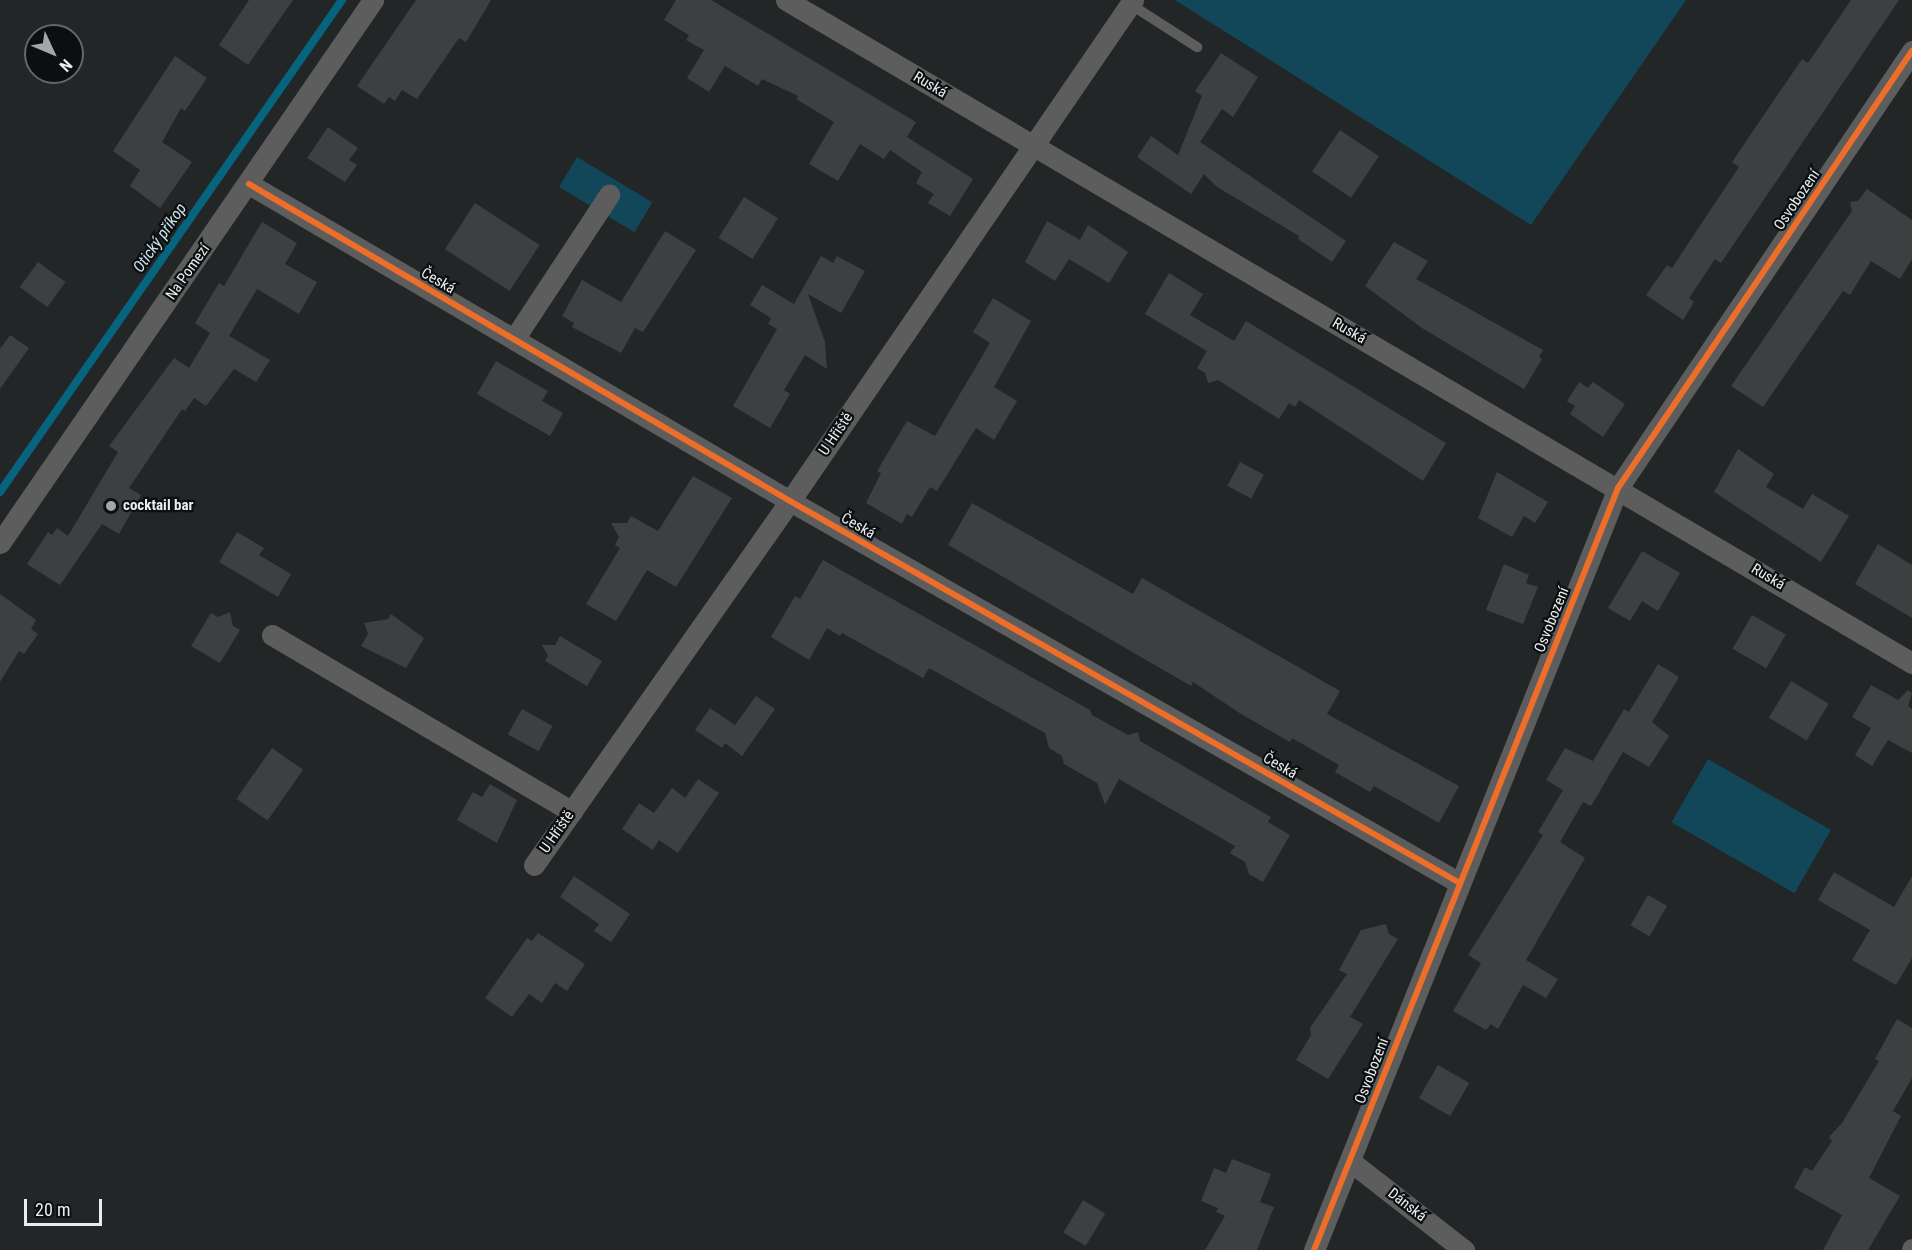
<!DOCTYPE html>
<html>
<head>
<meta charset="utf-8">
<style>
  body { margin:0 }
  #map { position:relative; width:1912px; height:1250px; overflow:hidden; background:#222627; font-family:"Roboto Condensed",sans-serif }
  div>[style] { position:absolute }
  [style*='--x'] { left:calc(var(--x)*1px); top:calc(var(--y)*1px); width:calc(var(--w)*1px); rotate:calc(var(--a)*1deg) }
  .green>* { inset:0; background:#124759; transform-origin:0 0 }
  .stream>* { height:8px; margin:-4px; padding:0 4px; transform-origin:4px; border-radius:4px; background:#07647f }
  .building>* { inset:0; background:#3d4041; transform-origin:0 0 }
  .service>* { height:10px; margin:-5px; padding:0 5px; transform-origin:5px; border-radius:5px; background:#5d5d5d }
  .minor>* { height:21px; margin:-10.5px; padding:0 10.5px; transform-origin:10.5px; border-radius:10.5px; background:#5d5d5d }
  .cycleway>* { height:6px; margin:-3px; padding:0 3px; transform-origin:3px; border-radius:3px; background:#ee6e29 }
  .dots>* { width:16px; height:16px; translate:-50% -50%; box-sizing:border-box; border:3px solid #0c0f10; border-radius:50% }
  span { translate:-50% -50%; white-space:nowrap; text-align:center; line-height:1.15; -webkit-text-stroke:4.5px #0c0f10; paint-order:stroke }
  .street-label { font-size:15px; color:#e8edef }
  .poi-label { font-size:15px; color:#e8edef; font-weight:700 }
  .left { translate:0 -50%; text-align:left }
  .water-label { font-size:16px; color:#cee5f0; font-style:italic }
  .north { position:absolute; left:24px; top:24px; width:60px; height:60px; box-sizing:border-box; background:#0c0f10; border:2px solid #646869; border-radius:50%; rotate:134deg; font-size:16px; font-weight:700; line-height:24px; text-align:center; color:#e8edef }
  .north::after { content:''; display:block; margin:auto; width:21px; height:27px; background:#a3a7a9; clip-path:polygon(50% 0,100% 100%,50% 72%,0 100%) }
  .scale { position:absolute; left:24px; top:1199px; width:78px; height:27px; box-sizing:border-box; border:3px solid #e8edef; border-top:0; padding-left:8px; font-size:18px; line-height:21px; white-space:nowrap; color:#e8edef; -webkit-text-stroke:4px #0c0f10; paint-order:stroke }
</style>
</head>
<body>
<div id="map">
  <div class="green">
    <i style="clip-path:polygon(1175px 0,1686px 0,1531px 225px)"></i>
    <i style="left:577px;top:157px;width:88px;height:35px;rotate:31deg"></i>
    <i style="left:1708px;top:759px;width:142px;height:73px;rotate:30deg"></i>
  </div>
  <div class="stream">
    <i style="--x:0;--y:492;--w:599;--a:-55.2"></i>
  </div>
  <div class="building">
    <i style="clip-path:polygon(249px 0,293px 0,248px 65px,219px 45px)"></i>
    <i style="clip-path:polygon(416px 0,491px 0,466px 42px,459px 38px,417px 99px,402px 90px,395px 101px,389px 97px,384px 104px,357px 86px)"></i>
    <i style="clip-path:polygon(676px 0,711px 0,916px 122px,907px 137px,973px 179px,950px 216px,928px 203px,934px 194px,916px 183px,922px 172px,890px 150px,884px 159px,860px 144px,838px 181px,809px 164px,834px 122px,796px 99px,798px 96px,762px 79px,758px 86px,725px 66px,709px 92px,687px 78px,704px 50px,686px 40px,689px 35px,664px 20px)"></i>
    <i style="clip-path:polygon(1851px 0,1899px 0,1721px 263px,1715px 259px,1689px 298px,1694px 302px,1683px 320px,1646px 295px,1667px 265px,1672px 268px,1739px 167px,1732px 162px,1802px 59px,1808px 63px)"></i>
    <i style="clip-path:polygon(1221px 53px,1258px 77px,1233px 117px,1222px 109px,1200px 142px,1346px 241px,1332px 262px,1298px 239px,1299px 236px,1217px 187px,1204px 174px,1191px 194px,1137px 157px,1151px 136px,1178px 155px,1202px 96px,1195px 91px)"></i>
    <i style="clip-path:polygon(175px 56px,207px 78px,185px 111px,181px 108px,162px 142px,192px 162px,160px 208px,130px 186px,140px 170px,113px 151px)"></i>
    <i style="clip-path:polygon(328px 127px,358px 148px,349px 160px,357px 165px,345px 182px,307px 158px)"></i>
    <i style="left:1340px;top:130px;width:47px;height:50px;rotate:34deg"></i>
    <i style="clip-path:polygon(1867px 189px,1912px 220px,1912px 259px,1900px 279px,1871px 261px,1850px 295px,1843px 291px,1763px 407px,1731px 386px,1852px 211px,1850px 202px,1858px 201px)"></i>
    <i style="left:744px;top:197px;width:40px;height:48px;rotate:32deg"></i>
    <i style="left:475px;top:203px;width:77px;height:55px;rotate:33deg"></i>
    <i style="clip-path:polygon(1047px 221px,1080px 240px,1088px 225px,1128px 252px,1109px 283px,1069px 259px,1055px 281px,1025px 262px)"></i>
    <i style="clip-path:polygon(262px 222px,297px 243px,285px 264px,317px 282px,299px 314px,257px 289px,229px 336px,270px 360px,256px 382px,234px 369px,206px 406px,194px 398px,185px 411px,182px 409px,129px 488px,141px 495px,119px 534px,102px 524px,60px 585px,27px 564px,48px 532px,52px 535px,57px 528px,68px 536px,118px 452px,109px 446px,174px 358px,189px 368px,210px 333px,195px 323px,219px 283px,224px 286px)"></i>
    <i style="clip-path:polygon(665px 231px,696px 250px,643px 332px,635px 328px,621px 353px,572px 327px,574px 323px,562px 316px,582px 280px,621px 302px)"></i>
    <i style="clip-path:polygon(1394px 242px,1428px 261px,1416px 279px,1543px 350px,1539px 357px,1542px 359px,1524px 389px,1422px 328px,1365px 286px)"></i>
    <i style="clip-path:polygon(821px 256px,833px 263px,837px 256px,865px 271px,841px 313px,808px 294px,825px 342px,827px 369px,805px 355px,784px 390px,790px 394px,770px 428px,733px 406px,777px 329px,768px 324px,771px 318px,750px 305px,762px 285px,794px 304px)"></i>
    <i style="left:38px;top:262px;width:34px;height:31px;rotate:36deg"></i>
    <i style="clip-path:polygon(1169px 273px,1203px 294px,1190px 315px,1234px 341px,1246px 321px,1446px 443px,1423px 481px,1299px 400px,1295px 407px,1289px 403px,1279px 419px,1218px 380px,1208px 383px,1205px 373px,1197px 368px,1207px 351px,1145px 314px)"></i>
    <i style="clip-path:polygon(993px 298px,1031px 321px,994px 387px,1017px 401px,994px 440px,976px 428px,937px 491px,930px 487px,912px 517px,907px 514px,902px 524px,866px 503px,881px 473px,877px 471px,907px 421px,935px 436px,990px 343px,973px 332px)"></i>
    <i style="clip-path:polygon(10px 335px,29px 348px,0 389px,0 349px)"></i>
    <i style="clip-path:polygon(496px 361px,548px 391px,542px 401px,563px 413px,550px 436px,477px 394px)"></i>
    <i style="clip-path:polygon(1579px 382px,1588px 388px,1593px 382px,1625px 404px,1603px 437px,1570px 414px,1575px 406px,1567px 401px)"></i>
    <i style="clip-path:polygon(1738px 449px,1774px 474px,1766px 487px,1803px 509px,1812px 494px,1849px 516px,1821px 562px,1714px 492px)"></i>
    <i style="left:1240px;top:462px;width:27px;height:27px;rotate:28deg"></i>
    <i style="clip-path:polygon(1497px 472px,1548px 502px,1535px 523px,1524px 516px,1512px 537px,1478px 518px)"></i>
    <i style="clip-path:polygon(693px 476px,732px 498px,676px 587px,647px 570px,616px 621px,586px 604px,620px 548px,615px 545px,619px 537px,611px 523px,627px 523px,631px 516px,658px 531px)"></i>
    <i style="clip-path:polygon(972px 503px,1133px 594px,1142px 578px,1340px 691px,1327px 714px,1459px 786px,1439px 823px,1374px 786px,1370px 792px,1335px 772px,1339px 765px,1292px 738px,1290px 742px,1241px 714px,1193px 682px,1191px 686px,948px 545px)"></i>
    <i style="clip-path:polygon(237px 532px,264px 548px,259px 555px,291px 574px,278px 597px,219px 562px)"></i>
    <i style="clip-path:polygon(1878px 544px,1912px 565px,1912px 618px,1855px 584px)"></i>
    <i style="clip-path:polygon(1642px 551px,1680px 573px,1658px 611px,1642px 601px,1630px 621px,1608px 608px)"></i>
    <i style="clip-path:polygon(823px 560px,1090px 710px,1092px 715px,1128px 735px,1138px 732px,1140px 741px,1271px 817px,1268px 822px,1290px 835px,1263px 882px,1249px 874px,1245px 862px,1230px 853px,1235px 846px,1119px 779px,1105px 805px,1097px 783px,1064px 764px,1062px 756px,1049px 748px,1045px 733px,929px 668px,923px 678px,842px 633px,840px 636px,827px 628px,809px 660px,771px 637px,795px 596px,800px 599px)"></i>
    <i style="clip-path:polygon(1504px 564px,1529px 575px,1526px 583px,1538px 587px,1523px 624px,1486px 610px)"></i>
    <i style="clip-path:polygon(0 594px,36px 620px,31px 629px,38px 634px,24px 654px,19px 651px,0 682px)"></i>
    <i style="clip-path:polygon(230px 612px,233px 626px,240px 630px,220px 663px,191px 646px,211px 613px,218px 617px)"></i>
    <i style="clip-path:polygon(391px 614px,424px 638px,406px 668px,361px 646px,368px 634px,364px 623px,388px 619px)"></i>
    <i style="left:1752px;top:615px;width:39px;height:39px;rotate:30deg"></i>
    <i style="clip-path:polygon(560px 636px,602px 661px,587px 686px,545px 661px,548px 656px,542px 645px,555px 645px)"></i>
    <i style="clip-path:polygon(1658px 664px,1679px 677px,1652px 722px,1669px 736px,1649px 767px,1623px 752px,1591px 806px,1583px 802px,1560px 842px,1585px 858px,1526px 960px,1558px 979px,1546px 998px,1523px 985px,1498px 1029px,1491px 1024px,1486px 1030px,1453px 1011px,1481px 963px,1468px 955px,1543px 835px,1538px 832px,1563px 790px,1546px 780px,1565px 748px,1593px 761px,1624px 709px,1629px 712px)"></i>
    <i style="left:1791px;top:681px;width:44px;height:43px;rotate:31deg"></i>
    <i style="clip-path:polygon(1871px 685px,1898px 700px,1908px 690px,1912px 693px,1908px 706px,1912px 709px,1912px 753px,1888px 740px,1872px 766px,1855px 755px,1871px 728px,1852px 717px)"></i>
    <i style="clip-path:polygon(756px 696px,775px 709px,742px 756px,725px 743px,722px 748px,695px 730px,710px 708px,735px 725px)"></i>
    <i style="left:522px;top:709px;width:35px;height:29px;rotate:29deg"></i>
    <i style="left:272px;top:748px;width:38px;height:62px;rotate:35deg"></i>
    <i style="clip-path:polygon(698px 779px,719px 793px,678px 853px,659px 840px,653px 850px,622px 829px,639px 803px,654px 813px,672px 788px,685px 798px)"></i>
    <i style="clip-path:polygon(490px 784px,517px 800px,497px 843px,457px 820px,473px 792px,482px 797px)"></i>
    <i style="clip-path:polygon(1834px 872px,1894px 907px,1912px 876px,1912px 958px,1896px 985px,1852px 960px,1870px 930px,1818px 900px)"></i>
    <i style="clip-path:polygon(574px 876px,630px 914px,611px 942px,594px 931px,599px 924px,560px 897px)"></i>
    <i style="left:1648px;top:895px;width:22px;height:35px;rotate:30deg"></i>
    <i style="clip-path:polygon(1386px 924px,1389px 934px,1398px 939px,1350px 1017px,1363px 1024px,1328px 1079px,1296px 1060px,1311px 1035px,1310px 1028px,1347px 974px,1339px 970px,1361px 930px)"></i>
    <i style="clip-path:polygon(538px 933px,585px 964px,567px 991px,555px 983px,542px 1003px,529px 994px,512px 1017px,485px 998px,527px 938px,532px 941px)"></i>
    <i style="clip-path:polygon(1897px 1019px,1912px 1028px,1912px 1078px,1893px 1111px,1901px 1116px,1869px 1178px,1900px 1196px,1868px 1250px,1823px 1250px,1842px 1215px,1794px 1188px,1805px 1167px,1812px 1171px,1832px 1141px,1829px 1137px,1842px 1123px,1879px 1061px,1875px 1059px)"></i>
    <i style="left:1438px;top:1065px;width:36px;height:38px;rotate:30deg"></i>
    <i style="clip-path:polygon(1232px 1159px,1271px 1174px,1260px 1202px,1274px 1207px,1257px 1250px,1205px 1250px,1225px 1216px,1216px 1212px,1218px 1208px,1201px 1201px,1214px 1168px,1226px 1173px)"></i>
    <i style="left:1083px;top:1200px;width:26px;height:38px;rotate:31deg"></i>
  </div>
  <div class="service">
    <i style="--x:1130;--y:4;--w:80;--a:32.7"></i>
  </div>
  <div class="minor">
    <i style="--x:786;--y:0;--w:1307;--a:30.49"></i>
    <i style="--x:249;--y:184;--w:627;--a:30.37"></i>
    <i style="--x:790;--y:501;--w:769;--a:29.7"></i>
    <i style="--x:514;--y:339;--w:173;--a:-56.6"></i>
    <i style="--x:0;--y:543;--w:659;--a:-55.51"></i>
    <i style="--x:272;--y:635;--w:348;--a:30.5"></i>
    <i style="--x:534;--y:865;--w:445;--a:-54.9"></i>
    <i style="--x:790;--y:501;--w:607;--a:-55.6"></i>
    <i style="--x:1350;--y:1161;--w:145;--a:38"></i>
    <i style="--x:1314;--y:1250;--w:820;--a:-68.25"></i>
    <i style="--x:1618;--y:488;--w:527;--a:-56.07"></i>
    <i style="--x:1912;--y:1250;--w:1;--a:-90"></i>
  </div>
  <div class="cycleway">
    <i style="--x:249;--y:184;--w:627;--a:30.37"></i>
    <i style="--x:790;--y:501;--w:769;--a:29.7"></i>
    <i style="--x:1314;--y:1250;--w:820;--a:-68.25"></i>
    <i style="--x:1618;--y:488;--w:527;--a:-56.07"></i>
  </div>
  <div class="dots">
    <i style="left:111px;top:506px;background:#a3a7a9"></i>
  </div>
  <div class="street-label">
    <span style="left:930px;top:85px;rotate:31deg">Ruská</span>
    <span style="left:1797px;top:200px;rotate:-56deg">Osvobození</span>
    <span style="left:188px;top:272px;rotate:-55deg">Na Pomezí</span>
    <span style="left:438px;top:281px;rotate:30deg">Česká</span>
    <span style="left:1349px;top:331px;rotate:30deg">Ruská</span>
    <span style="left:836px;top:434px;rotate:-56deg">U Hřiště</span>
    <span style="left:858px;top:526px;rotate:30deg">Česká</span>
    <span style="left:1768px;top:577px;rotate:31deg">Ruská</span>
    <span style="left:1552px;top:620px;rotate:-68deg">Osvobození</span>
    <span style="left:1280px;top:766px;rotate:30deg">Česká</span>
    <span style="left:557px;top:832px;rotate:-55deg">U Hřiště</span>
    <span style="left:1372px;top:1071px;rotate:-69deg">Osvobození</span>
    <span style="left:1407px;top:1205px;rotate:38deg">Dánská</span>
  </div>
  <div class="poi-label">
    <span class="left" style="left:123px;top:506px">cocktail bar</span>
  </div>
  <div class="water-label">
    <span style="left:160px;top:238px;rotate:-55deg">Otický příkop</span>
  </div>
  <div class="north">N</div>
  <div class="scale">20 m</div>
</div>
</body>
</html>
